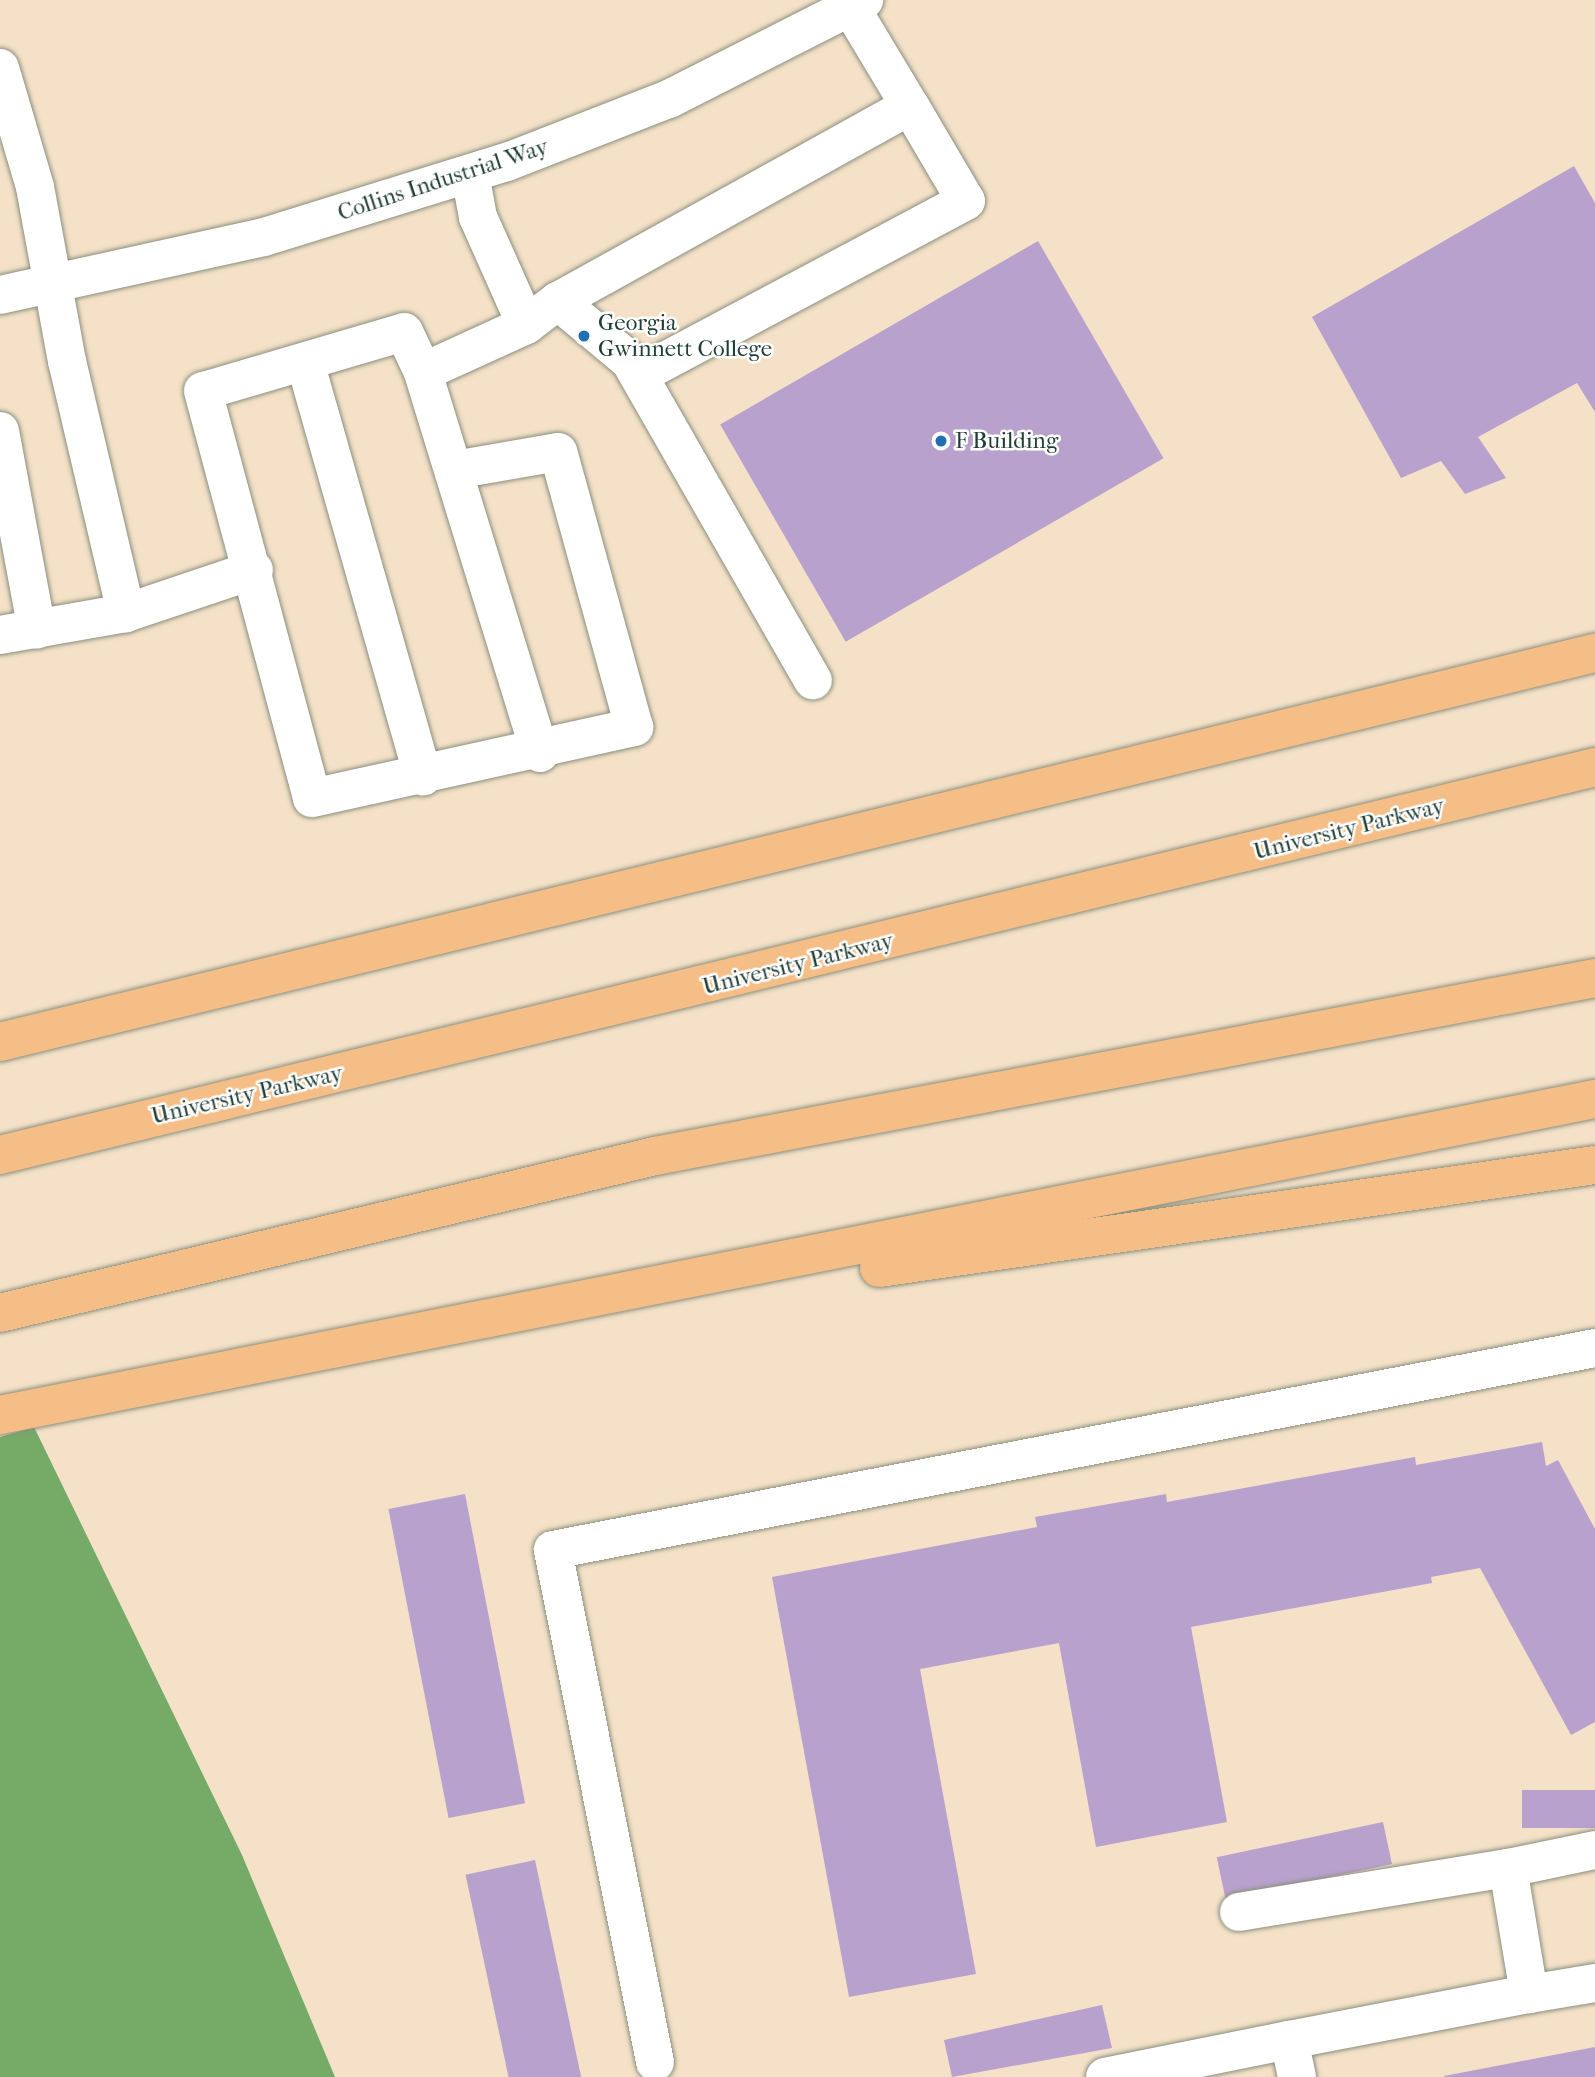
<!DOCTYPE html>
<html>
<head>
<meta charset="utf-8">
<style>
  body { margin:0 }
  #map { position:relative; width:1595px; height:2077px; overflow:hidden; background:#f4e1c8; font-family:"IM FELL French Canon",serif }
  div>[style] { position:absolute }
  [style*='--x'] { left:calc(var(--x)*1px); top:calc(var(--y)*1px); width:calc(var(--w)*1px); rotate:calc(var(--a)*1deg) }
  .forest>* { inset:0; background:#75ab67 }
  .building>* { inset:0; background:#b8a2cd; transform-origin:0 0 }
  .roads { filter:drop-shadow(0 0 2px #8a8f7e) drop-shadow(0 0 2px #8a8f7e) }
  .minor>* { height:38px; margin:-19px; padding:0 19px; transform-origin:19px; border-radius:19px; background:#fff }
  .highway>* { height:38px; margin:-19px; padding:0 19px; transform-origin:19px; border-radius:19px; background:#f6be87 }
  .dots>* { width:19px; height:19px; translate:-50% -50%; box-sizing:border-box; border:4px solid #fff; border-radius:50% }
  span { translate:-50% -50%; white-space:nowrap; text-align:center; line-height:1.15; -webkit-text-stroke:5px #fff; paint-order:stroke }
  .street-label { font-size:23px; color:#1f3d34 }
  .poi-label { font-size:23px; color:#1f3d34 }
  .left { translate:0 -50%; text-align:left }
</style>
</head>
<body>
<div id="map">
  <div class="forest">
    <i style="clip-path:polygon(34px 1427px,242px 1855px,335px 2077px,0 2077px,0 1437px)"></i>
  </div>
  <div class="building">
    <i style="clip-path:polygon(1574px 166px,1595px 203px,1595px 412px,1577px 383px,1478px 437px,1506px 478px,1465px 494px,1441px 461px,1401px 478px,1312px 317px)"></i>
    <i style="left:1038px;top:241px;width:251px;height:367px;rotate:60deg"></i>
    <i style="clip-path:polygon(1542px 1442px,1546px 1466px,1558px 1460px,1595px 1529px,1595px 1722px,1571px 1735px,1480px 1568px,1431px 1577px,1432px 1583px,1191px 1627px,1227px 1822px,1096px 1847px,1059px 1643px,920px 1669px,976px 1974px,849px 1997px,772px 1577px,1037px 1527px,1035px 1517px,1166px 1494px,1167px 1502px,1415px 1457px,1416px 1465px)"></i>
    <i style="left:465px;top:1494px;width:315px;height:78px;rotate:79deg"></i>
    <i style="left:1595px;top:1790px;width:38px;height:73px;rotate:90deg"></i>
    <i style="left:1383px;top:1822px;width:43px;height:170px;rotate:78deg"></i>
    <i style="left:535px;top:1860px;width:222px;height:71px;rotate:78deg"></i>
    <i style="clip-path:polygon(1102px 2005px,1112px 2048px,952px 2077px,944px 2040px)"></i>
    <i style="clip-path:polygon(1595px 2047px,1595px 2077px,1444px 2077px,1444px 2076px)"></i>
  </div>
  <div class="roads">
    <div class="minor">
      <i style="--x:851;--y:8;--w:114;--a:59"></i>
      <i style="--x:0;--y:68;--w:124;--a:73.6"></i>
      <i style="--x:35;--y:187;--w:177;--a:79.6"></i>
      <i style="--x:67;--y:361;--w:259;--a:76.8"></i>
      <i style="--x:470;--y:174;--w:44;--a:79.5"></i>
      <i style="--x:478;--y:217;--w:118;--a:66"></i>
      <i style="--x:0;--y:295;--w:270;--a:-12.4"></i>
      <i style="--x:264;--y:237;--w:254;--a:-17.2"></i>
      <i style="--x:507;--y:162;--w:174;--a:-21.3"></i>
      <i style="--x:669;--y:99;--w:219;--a:-26.9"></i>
      <i style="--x:558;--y:301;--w:402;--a:-29"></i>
      <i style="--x:910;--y:106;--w:110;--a:59.5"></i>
      <i style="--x:966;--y:201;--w:370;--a:152"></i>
      <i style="--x:305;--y:362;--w:431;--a:74.1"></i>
      <i style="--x:423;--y:372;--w:44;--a:-115.4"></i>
      <i style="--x:404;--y:332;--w:209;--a:163.6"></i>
      <i style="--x:203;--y:391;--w:421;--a:75"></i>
      <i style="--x:312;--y:798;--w:330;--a:-12.4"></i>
      <i style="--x:634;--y:727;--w:285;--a:-105.4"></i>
      <i style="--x:558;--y:452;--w:105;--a:170.1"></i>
      <i style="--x:0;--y:431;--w:202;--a:79.5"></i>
      <i style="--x:0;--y:635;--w:128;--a:-9.9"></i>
      <i style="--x:126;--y:613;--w:135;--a:-18.6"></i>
      <i style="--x:540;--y:753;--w:399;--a:-107.1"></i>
      <i style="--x:423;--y:372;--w:113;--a:-24.5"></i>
      <i style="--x:526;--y:325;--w:40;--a:-37"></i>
      <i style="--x:558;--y:301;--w:94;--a:39.8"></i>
      <i style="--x:630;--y:361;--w:368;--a:60.2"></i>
      <i style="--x:1595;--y:1850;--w:89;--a:168.3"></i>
      <i style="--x:1508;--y:1868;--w:128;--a:80.5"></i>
      <i style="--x:1529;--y:1994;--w:67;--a:-9.5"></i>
      <i style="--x:1239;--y:1912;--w:273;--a:-9.3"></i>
      <i style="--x:655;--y:2062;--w:522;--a:-101.27"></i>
      <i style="--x:553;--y:1550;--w:1061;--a:-10.97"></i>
      <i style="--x:1105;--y:2077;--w:188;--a:-11.4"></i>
      <i style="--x:1297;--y:2077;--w:38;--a:-102"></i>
      <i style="--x:1289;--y:2040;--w:244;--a:-10.9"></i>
    </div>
    <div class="highway">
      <i style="--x:0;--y:1042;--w:1642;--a:-13.71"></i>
      <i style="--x:0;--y:1155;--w:1642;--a:-13.67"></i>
      <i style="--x:879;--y:1268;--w:723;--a:-8.19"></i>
      <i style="--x:0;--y:1313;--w:674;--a:-13.48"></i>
      <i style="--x:655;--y:1156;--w:957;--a:-10.72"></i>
      <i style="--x:0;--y:1415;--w:1626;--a:-11.21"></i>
    </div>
  </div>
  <div class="dots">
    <i style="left:584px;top:336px;background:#1f6fb2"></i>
    <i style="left:941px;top:441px;background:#1f6fb2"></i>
  </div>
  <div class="street-label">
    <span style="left:443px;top:180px;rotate:-18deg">Collins Industrial Way</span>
    <span style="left:1349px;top:829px;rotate:-14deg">University Parkway</span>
    <span style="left:798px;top:964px;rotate:-14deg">University Parkway</span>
    <span style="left:247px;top:1095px;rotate:-13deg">University Parkway</span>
  </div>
  <div class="poi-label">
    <span class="left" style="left:598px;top:336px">Georgia<br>Gwinnett College</span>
    <span class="left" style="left:955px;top:441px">F Building</span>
  </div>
</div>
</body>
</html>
